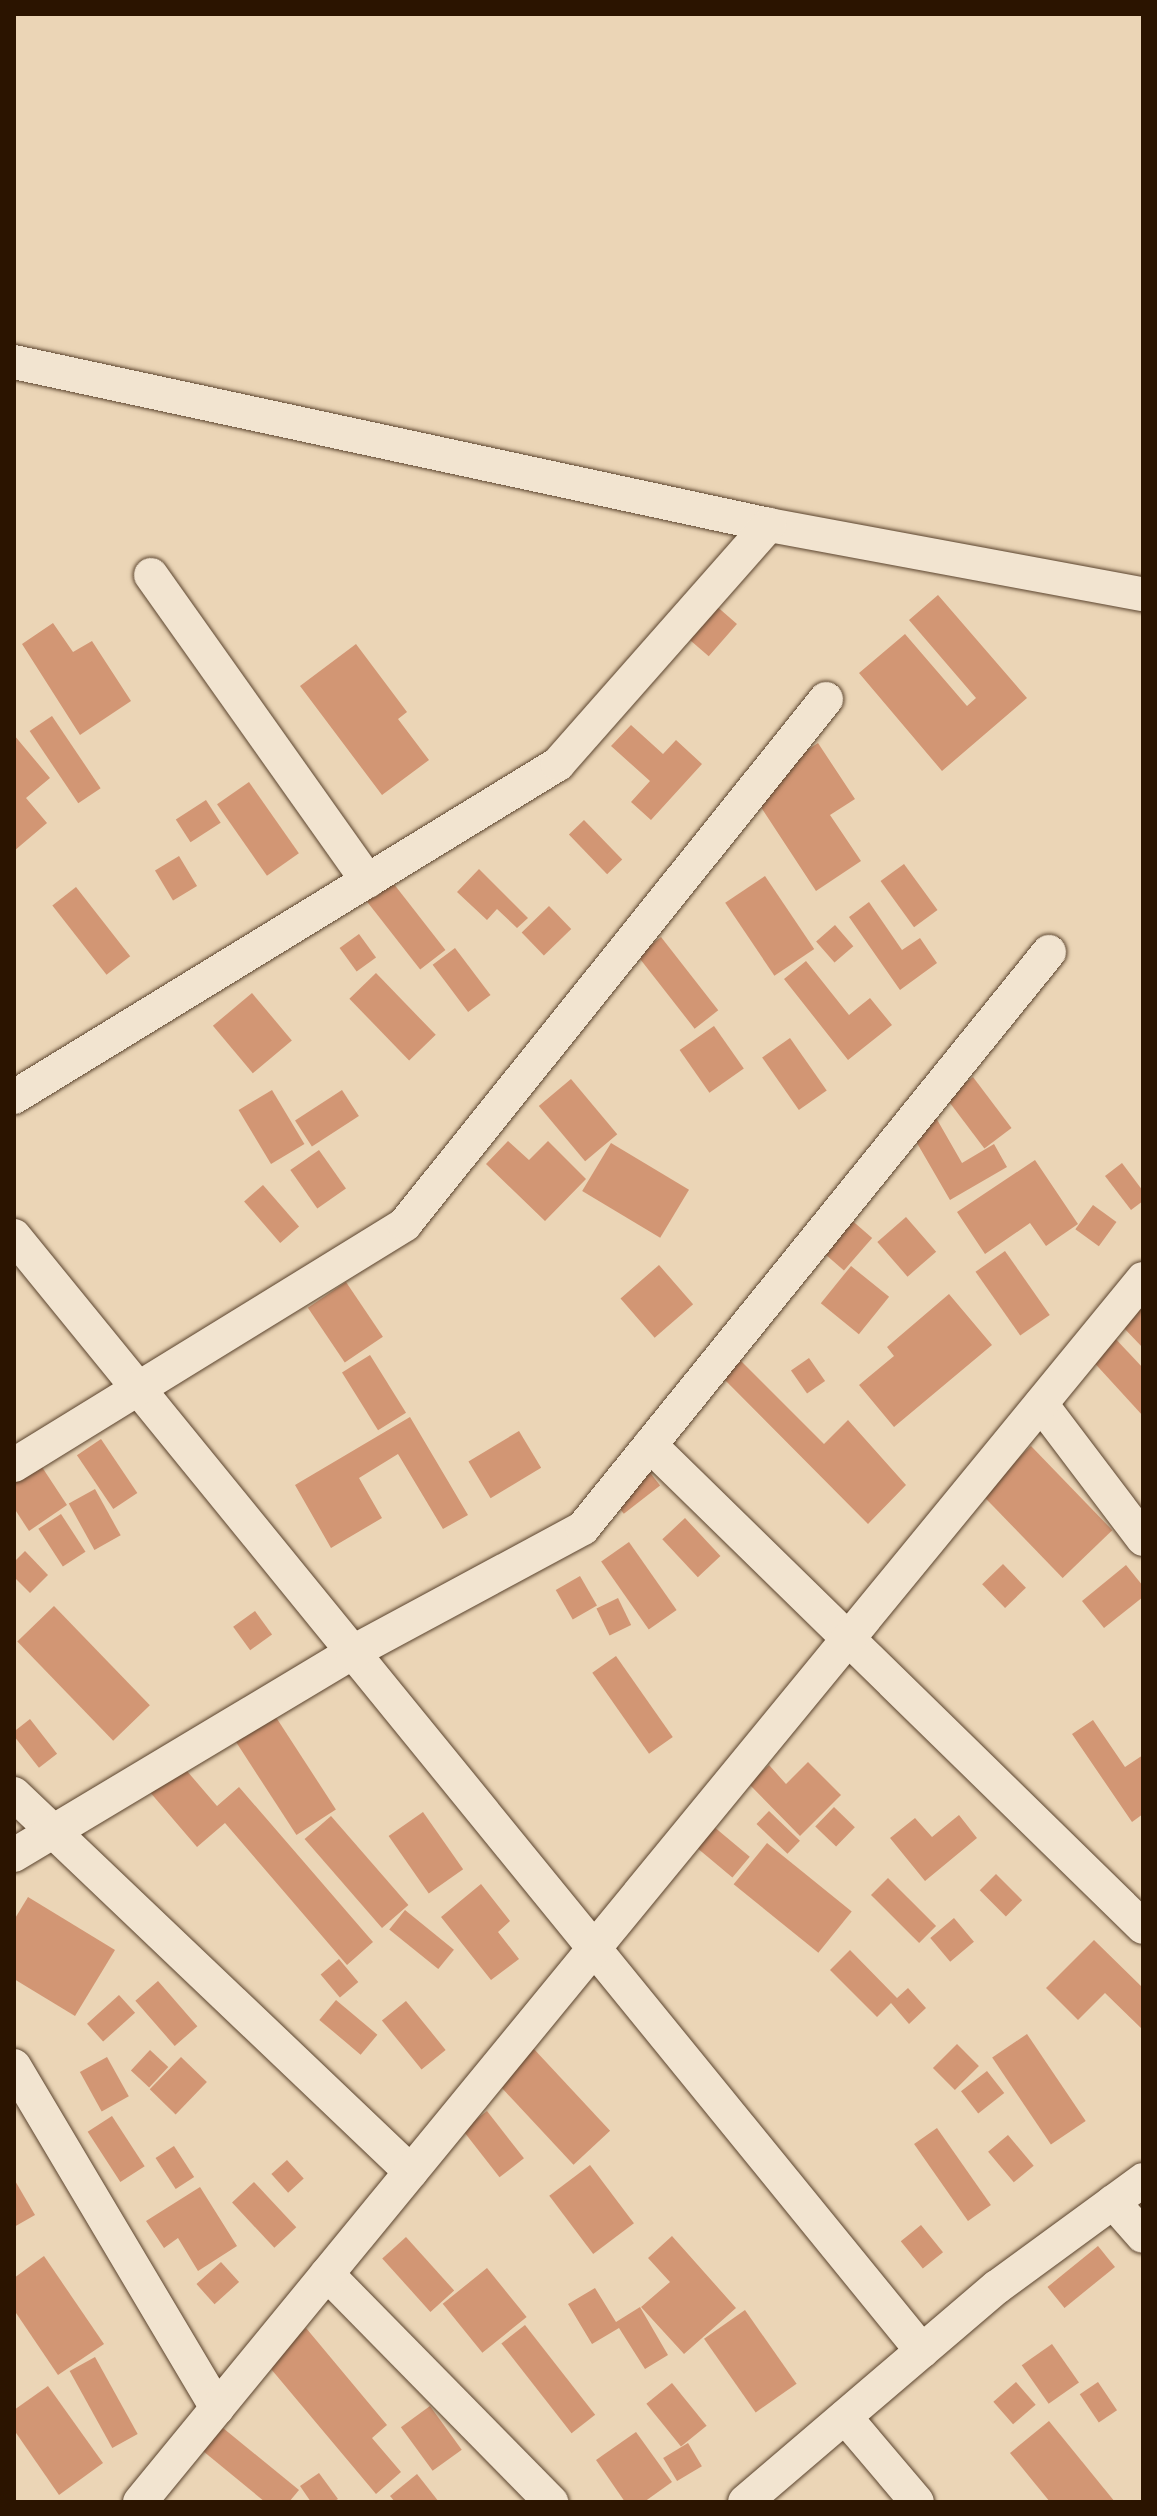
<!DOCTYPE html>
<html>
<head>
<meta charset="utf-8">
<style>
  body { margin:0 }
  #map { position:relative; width:1157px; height:2516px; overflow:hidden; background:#ebd5b6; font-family:"Old Standard TT",serif }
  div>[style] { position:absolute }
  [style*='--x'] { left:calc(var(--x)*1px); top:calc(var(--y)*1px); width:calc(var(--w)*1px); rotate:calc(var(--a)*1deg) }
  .building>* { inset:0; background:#d29674; transform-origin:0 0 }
  .roads { filter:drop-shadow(0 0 2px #5b442e) drop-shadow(0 0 2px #5b442e) }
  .street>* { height:34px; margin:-17px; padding:0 17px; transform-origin:17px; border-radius:17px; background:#f2e4d0 }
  span { translate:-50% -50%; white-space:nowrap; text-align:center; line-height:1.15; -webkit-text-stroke:6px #f2e4d0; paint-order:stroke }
  .frame { position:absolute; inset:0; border:16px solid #2b1400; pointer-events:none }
</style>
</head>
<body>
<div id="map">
  <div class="building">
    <i style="clip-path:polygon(938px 595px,1027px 698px,942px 771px,859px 673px,905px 634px,967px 706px,976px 698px,909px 620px)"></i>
    <i style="left:706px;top:597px;width:41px;height:43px;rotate:41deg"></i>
    <i style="clip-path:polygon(53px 623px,73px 652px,92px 641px,131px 701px,80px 735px,22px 644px)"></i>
    <i style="clip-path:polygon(356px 644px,407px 712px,398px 719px,429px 760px,382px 795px,300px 686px)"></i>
    <i style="left:52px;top:716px;width:87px;height:27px;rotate:56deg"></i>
    <i style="clip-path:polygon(631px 725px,663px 754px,676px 740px,702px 764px,651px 820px,631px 802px,650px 781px,611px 746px)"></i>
    <i style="clip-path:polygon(14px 735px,50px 778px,26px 798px,47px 823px,14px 851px)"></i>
    <i style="clip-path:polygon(818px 743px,855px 799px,830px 815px,861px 861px,816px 891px,749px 789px)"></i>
    <i style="left:249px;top:782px;width:87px;height:39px;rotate:55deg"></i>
    <i style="left:206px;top:800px;width:27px;height:36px;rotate:57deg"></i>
    <i style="left:584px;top:820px;width:55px;height:21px;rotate:46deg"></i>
    <i style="left:179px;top:856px;width:35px;height:28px;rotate:59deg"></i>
    <i style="left:904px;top:864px;width:57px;height:29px;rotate:54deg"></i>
    <i style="clip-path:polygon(479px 869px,528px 918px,517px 928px,497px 909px,487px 920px,457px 892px)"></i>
    <i style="left:765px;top:876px;width:88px;height:48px;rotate:56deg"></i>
    <i style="left:390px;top:879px;width:90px;height:32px;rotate:52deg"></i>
    <i style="left:76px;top:887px;width:88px;height:30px;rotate:52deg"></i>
    <i style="clip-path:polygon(869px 902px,902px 950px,920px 938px,937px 963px,900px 990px,849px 917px)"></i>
    <i style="left:549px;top:906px;width:32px;height:38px;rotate:46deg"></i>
    <i style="left:835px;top:925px;width:28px;height:25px;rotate:49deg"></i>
    <i style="left:359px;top:934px;width:29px;height:24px;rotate:54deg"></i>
    <i style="left:661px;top:937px;width:93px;height:30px;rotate:52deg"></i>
    <i style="left:455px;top:948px;width:59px;height:28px;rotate:53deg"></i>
    <i style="clip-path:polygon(806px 961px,849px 1015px,870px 998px,892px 1025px,848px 1060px,784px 979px)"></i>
    <i style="left:376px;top:973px;width:86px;height:37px;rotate:46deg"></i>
    <i style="left:252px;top:993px;width:62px;height:51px;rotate:50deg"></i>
    <i style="left:714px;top:1026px;width:52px;height:42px;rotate:55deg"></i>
    <i style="left:790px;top:1038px;width:64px;height:34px;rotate:55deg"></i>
    <i style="left:973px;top:1077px;width:64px;height:34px;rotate:53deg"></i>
    <i style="left:571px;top:1079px;width:72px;height:42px;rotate:50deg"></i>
    <i style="left:272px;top:1090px;width:63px;height:39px;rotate:59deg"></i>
    <i style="left:342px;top:1090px;width:31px;height:56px;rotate:57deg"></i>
    <i style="clip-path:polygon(935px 1116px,962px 1163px,994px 1144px,1007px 1167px,950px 1200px,910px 1131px)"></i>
    <i style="clip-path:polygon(508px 1141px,529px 1160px,548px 1141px,586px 1179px,545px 1221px,486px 1164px)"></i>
    <i style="left:611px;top:1143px;width:91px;height:56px;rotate:31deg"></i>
    <i style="left:319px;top:1150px;width:47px;height:35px;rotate:55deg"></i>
    <i style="clip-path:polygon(1035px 1160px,1078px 1224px,1046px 1246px,1030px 1223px,985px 1254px,957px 1212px)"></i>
    <i style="clip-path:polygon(1122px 1163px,1143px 1191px,1143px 1201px,1131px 1210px,1105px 1176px)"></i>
    <i style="left:263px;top:1185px;width:55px;height:25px;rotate:49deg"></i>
    <i style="left:1093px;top:1205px;width:29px;height:30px;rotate:36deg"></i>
    <i style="left:848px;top:1217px;width:32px;height:43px;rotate:41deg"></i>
    <i style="left:906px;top:1217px;width:46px;height:38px;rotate:49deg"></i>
    <i style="left:1005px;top:1251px;width:78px;height:36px;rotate:55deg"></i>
    <i style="left:659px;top:1265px;width:52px;height:51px;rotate:49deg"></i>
    <i style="left:851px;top:1266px;width:49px;height:48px;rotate:39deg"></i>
    <i style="left:346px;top:1282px;width:66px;height:46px;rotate:56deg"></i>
    <i style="clip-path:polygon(949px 1294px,992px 1345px,894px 1427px,859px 1385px,894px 1356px,887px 1347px)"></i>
    <i style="clip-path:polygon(1143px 1306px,1143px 1348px,1122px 1326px)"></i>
    <i style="clip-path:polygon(1112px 1335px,1143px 1368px,1143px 1416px,1089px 1357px)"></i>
    <i style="left:370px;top:1355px;width:68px;height:33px;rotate:58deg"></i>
    <i style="clip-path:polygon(736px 1356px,824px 1444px,848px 1420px,906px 1485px,868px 1524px,718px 1373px)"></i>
    <i style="left:809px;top:1358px;width:28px;height:22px;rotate:55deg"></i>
    <i style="clip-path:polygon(410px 1417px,468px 1515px,443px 1529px,398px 1454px,359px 1478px,382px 1518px,331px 1548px,295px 1485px)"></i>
    <i style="left:519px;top:1431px;width:43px;height:59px;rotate:59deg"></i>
    <i style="left:101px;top:1439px;width:65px;height:29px;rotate:56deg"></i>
    <i style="left:1031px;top:1446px;width:117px;height:69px;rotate:46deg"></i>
    <i style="left:641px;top:1461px;width:31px;height:46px;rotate:52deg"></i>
    <i style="clip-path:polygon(40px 1464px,67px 1505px,29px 1531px,14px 1508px,14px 1482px)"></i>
    <i style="left:95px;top:1489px;width:53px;height:30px;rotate:61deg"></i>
    <i style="left:61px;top:1514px;width:45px;height:27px;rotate:57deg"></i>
    <i style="left:685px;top:1518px;width:52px;height:31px;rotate:47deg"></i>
    <i style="left:629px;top:1542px;width:83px;height:34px;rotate:55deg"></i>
    <i style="clip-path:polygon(25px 1551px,48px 1575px,30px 1593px,14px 1577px,14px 1562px)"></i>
    <i style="left:1003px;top:1564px;width:33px;height:29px;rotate:46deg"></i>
    <i style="clip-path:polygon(1126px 1565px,1143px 1586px,1143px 1597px,1104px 1628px,1082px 1601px)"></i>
    <i style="left:580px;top:1576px;width:34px;height:28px;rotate:60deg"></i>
    <i style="left:618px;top:1598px;width:30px;height:24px;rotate:64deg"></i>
    <i style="left:54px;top:1606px;width:138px;height:51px;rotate:46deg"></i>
    <i style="left:255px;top:1611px;width:29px;height:27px;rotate:54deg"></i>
    <i style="left:616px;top:1656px;width:99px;height:29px;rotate:55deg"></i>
    <i style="left:270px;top:1708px;width:121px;height:47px;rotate:57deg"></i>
    <i style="left:30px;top:1719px;width:44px;height:23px;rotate:52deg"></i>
    <i style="clip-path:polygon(1093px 1720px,1125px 1767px,1143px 1755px,1143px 1814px,1132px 1822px,1072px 1734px)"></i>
    <i style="clip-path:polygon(808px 1762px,841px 1795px,800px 1836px,749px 1784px,769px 1765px,786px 1784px)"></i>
    <i style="clip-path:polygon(181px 1764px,217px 1806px,239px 1787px,373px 1942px,347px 1965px,225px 1823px,197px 1847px,149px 1791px)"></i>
    <i style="left:834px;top:1807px;width:29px;height:27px;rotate:44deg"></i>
    <i style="left:769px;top:1811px;width:43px;height:18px;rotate:44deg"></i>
    <i style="left:423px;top:1812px;width:70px;height:42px;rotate:55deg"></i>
    <i style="clip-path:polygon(959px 1815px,977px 1838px,925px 1881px,890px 1838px,915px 1818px,932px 1837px)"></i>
    <i style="left:331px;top:1816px;width:118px;height:35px;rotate:49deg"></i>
    <i style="left:713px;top:1826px;width:48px;height:27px;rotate:40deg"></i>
    <i style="left:767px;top:1843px;width:109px;height:53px;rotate:39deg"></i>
    <i style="left:996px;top:1874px;width:37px;height:23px;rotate:45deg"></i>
    <i style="left:888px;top:1878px;width:68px;height:24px;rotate:45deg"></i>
    <i style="clip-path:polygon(481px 1884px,510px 1921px,498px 1932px,519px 1959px,491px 1980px,441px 1917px)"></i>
    <i style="clip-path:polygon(28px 1897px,115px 1950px,75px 2016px,14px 1979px,14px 1920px)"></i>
    <i style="left:405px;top:1910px;width:63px;height:25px;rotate:39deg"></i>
    <i style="left:954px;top:1918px;width:31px;height:31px;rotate:50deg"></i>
    <i style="clip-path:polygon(1094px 1940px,1143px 1988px,1143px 2030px,1105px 1993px,1078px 2020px,1046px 1988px)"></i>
    <i style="clip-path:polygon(850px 1950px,897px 1998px,908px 1988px,926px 2008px,909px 2024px,891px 2003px,877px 2017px,830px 1970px)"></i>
    <i style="left:339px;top:1959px;width:30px;height:24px;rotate:50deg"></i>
    <i style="left:158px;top:1981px;width:60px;height:30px;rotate:49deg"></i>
    <i style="left:119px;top:1995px;width:24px;height:43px;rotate:48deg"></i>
    <i style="left:336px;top:2000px;width:54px;height:26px;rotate:40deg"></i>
    <i style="left:406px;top:2001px;width:63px;height:31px;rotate:51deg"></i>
    <i style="left:1027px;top:2034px;width:105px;height:42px;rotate:56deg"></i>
    <i style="left:957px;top:2044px;width:31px;height:34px;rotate:45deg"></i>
    <i style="left:533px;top:2048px;width:113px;height:50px;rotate:47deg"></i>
    <i style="left:150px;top:2050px;width:25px;height:28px;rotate:43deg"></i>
    <i style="left:107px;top:2057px;width:45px;height:31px;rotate:61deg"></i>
    <i style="left:181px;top:2057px;width:36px;height:45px;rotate:44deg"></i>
    <i style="left:987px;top:2071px;width:28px;height:33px;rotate:52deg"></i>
    <i style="left:487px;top:2111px;width:60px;height:31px;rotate:52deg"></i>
    <i style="left:112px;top:2116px;width:60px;height:29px;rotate:57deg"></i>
    <i style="left:937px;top:2128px;width:94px;height:28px;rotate:55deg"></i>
    <i style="left:1008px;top:2135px;width:40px;height:26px;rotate:50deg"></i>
    <i style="left:174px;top:2146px;width:37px;height:22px;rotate:57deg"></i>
    <i style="left:287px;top:2160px;width:25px;height:21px;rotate:48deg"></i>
    <i style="left:590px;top:2165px;width:73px;height:51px;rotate:53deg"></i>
    <i style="clip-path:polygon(14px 2179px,35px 2215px,14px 2227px)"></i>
    <i style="left:254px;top:2182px;width:62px;height:30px;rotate:47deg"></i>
    <i style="clip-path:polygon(200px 2187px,237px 2246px,198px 2271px,178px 2238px,164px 2248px,146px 2221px)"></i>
    <i style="left:921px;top:2225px;width:35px;height:26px;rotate:51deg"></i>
    <i style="clip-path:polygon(672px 2236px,736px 2308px,684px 2354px,641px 2307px,670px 2282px,648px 2258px)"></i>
    <i style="left:406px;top:2237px;width:72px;height:32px;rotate:48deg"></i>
    <i style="left:1098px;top:2246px;width:27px;height:65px;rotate:51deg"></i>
    <i style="clip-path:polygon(44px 2256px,104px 2344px,58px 2375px,14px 2310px,14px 2278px)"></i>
    <i style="left:221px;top:2262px;width:27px;height:33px;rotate:48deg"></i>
    <i style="left:487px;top:2268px;width:63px;height:57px;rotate:51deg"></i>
    <i style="clip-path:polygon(595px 2288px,616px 2322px,640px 2307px,668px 2355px,645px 2369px,619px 2328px,592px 2344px,568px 2304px)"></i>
    <i style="left:745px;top:2310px;width:90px;height:50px;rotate:55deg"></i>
    <i style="left:525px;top:2325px;width:114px;height:30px;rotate:52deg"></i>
    <i style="clip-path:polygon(306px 2328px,387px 2425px,372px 2438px,401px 2472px,376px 2494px,266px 2363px)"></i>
    <i style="left:1052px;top:2344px;width:47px;height:37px;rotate:55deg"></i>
    <i style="left:95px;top:2357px;width:88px;height:29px;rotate:61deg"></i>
    <i style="left:1016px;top:2382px;width:30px;height:30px;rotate:49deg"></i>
    <i style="left:1098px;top:2382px;width:34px;height:22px;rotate:56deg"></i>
    <i style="left:672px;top:2383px;width:55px;height:33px;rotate:51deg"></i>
    <i style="clip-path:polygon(48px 2386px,103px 2463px,59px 2495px,14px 2430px,14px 2410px)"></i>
    <i style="left:430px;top:2406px;width:54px;height:36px;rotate:54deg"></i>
    <i style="clip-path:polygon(1049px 2421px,1115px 2502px,1050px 2502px,1010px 2453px)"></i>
    <i style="clip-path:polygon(223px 2428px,299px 2490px,289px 2502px,265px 2502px,203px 2451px)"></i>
    <i style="clip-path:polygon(636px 2432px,672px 2482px,644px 2502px,625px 2502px,596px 2460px)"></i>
    <i style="left:688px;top:2443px;width:27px;height:29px;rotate:59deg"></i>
    <i style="clip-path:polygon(319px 2473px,338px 2499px,333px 2502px,311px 2502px,300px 2486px)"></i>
    <i style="clip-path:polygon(417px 2474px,439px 2502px,395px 2502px,390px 2496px)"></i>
  </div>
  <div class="roads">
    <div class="street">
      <i style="--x:14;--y:362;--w:772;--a:12.18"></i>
      <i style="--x:769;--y:525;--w:380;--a:10.5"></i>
      <i style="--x:151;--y:575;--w:375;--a:54.7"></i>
      <i style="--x:14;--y:1097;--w:638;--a:-31.47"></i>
      <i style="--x:558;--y:764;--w:319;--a:-48.6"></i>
      <i style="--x:14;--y:1236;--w:1438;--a:50.84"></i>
      <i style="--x:1041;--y:1404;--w:169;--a:52.9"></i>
      <i style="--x:650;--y:1445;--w:689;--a:44.35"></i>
      <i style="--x:14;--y:1465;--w:459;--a:-31.6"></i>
      <i style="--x:405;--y:1224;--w:673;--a:-51.27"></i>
      <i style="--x:14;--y:1794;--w:548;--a:43.6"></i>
      <i style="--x:14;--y:1855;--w:395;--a:-30.9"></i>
      <i style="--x:353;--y:1652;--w:261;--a:-28.3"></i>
      <i style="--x:583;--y:1528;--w:741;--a:-51.03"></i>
      <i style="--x:14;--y:2066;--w:398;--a:59.3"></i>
      <i style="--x:1113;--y:2202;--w:45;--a:48.6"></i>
      <i style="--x:327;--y:2274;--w:320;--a:45.5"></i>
      <i style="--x:845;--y:2417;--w:111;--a:49.7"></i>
      <i style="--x:140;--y:2502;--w:1582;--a:-50.64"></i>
      <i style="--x:745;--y:2502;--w:331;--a:-40.5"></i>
      <i style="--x:997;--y:2287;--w:181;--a:-36.2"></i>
    </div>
  </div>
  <div class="frame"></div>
</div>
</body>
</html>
